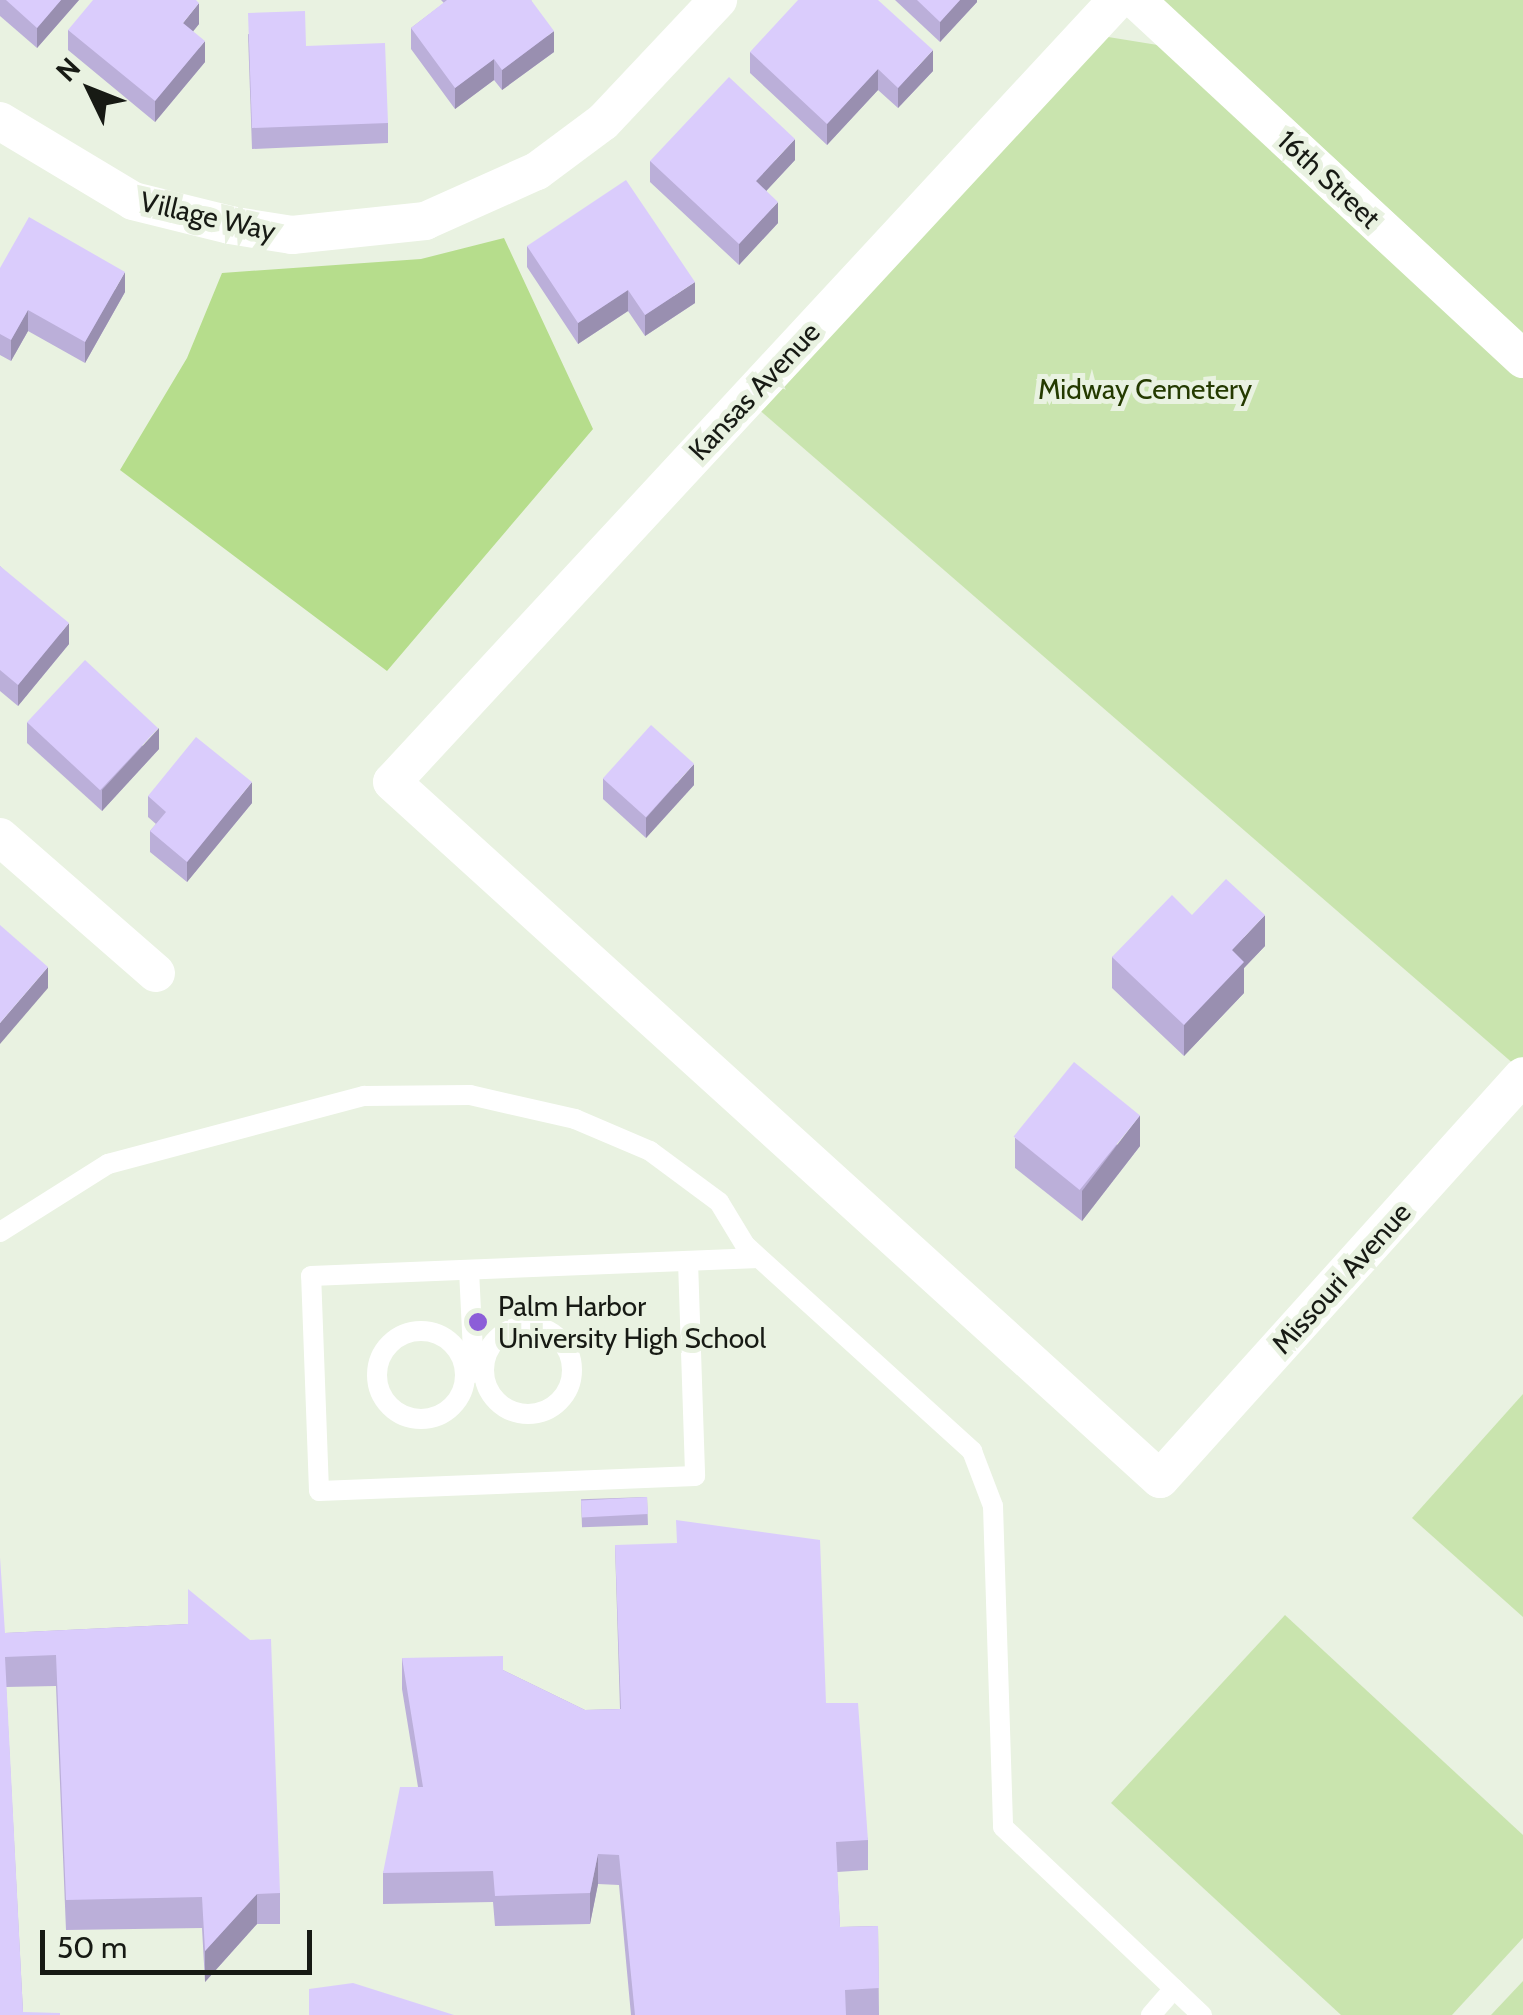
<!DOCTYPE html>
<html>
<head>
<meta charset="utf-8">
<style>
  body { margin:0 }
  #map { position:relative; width:1523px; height:2015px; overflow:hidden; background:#e9f2e1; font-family:Cabin,sans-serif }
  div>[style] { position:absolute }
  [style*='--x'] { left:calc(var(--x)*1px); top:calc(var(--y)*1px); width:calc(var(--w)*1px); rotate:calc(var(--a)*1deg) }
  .green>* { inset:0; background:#c9e4ae }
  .water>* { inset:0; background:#b6dd8c }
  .lane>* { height:20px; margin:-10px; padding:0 10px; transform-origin:10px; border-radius:10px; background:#fff }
  .lane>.ring { margin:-10px; padding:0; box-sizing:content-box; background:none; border:20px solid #fff; border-radius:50% }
  .street>* { height:38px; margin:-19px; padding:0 19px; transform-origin:19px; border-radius:19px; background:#fff }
  .wall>* { inset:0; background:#bbafd9; transform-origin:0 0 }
  .shaded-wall>* { inset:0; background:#998fb0 }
  .building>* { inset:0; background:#daccfc; transform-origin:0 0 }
  .dots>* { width:28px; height:28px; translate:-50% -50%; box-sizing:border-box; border:5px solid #e9f2e1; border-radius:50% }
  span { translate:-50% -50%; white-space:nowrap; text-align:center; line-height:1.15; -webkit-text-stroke:10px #e9f2e1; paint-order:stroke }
  .street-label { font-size:28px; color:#171a14 }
  .park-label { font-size:28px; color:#243a00 }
  .poi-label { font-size:28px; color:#171a14 }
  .left { translate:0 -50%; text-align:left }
  .north { position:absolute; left:40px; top:40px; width:100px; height:100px; -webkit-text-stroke:8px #e9f2e1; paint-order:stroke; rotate:313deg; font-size:28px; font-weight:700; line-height:40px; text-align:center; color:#171a14 }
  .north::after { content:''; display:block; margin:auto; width:35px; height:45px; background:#171a14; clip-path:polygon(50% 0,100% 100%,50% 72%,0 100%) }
  .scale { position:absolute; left:40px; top:1930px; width:272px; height:45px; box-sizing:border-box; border:5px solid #171a14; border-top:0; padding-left:12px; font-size:30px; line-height:35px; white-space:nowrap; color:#171a14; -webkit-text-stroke:8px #e9f2e1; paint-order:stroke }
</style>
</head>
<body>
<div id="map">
  <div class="green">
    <i style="clip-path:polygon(1163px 0,1523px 0,1523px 333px)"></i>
    <i style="clip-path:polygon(1102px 36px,1170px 47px,1523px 375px,1523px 1072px,756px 407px)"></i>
    <i style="clip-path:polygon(1523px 1394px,1523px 1617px,1412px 1518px)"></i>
    <i style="clip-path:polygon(1285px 1615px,1523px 1835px,1523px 1938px,1452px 2015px,1341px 2015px,1111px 1803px)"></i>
    <i style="clip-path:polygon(1523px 1981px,1523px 2015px,1491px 2015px)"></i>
  </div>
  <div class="water">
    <i style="clip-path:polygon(504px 238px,593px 429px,387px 671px,120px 470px,187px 358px,222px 273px,421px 259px)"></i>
  </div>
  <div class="lane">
    <i style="--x:0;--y:1232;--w:128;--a:-32.2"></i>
    <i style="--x:108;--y:1164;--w:265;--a:-14.9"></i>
    <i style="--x:364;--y:1096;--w:106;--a:-0.5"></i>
    <i style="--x:470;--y:1095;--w:108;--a:12.9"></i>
    <i style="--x:575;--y:1119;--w:82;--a:23.1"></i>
    <i style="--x:650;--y:1151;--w:86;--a:36.5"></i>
    <i style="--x:719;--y:1202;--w:50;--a:58.8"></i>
    <i style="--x:745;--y:1245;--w:307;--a:42.2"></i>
    <i style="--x:972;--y:1451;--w:59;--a:69.1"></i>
    <i style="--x:993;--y:1506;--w:321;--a:88.2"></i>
    <i style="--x:1003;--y:1827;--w:274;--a:43.4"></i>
    <i style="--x:688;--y:1261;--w:215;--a:88.1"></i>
    <i style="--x:695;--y:1476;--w:376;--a:177.7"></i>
    <i style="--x:319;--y:1491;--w:215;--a:-92.1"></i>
    <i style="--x:311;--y:1276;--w:448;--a:-2.3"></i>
    <i style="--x:469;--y:1270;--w:103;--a:87.2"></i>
    <i class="ring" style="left:484px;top:1326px;width:68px;height:68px"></i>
    <i class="ring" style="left:377px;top:1331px;width:68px;height:68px"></i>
    <i style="--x:1151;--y:2015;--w:35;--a:-49"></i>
  </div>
  <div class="street">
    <i style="--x:1117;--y:0;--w:1066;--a:132.83"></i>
    <i style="--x:392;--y:782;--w:1037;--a:42.23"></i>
    <i style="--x:1160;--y:1479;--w:542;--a:-47.99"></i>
    <i style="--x:1136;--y:0;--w:528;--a:42.85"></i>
    <i style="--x:0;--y:121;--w:155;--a:31"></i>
    <i style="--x:133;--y:201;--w:100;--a:13.9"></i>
    <i style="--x:230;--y:225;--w:63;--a:9.2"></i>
    <i style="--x:292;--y:235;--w:134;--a:-6"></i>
    <i style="--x:425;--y:221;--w:123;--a:-24.1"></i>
    <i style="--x:537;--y:171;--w:82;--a:-36.6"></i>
    <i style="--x:603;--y:122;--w:168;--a:-46.7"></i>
    <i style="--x:0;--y:837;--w:207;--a:41.1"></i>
  </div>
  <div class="wall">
    <i style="clip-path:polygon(0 0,79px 0,37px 48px,0 16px)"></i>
    <i style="clip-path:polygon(441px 0,531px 0,554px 52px,502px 90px,494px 80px,455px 109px,411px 49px,411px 28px,444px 3px)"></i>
    <i style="clip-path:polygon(895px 0,977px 0,977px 2px,940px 42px)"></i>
    <i style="clip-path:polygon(199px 24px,193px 31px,205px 62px,155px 122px,68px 50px,68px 30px)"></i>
    <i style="clip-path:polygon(248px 34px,306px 46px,388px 123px,388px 143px,252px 149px)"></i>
    <i style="clip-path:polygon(750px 52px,933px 71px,898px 108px,878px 90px,827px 145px,750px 73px)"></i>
    <i style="clip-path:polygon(795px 160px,766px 191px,778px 223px,739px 265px,650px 182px,650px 161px)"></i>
    <i style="clip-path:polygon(527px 246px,695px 303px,645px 336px,628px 311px,578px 344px,527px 267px)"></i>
    <i style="clip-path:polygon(0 268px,125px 292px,85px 363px,28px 331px,11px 361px,0 355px)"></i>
    <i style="clip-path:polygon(0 566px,69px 644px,18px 706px,0 691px)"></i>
    <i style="clip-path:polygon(27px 722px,159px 749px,102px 811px,27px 743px)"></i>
    <i style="clip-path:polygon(603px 778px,694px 785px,646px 838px,603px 799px)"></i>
    <i style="clip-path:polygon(148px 796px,252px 803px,187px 882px,150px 852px,150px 831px,156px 824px,148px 817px)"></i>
    <i style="clip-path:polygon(1192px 915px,1265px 946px,1244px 968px,1244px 993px,1184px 1056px,1112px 988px,1112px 957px)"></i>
    <i style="clip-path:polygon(1015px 1138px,1140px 1146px,1082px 1221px,1015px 1168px)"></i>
    <i style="left:647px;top:1497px;width:28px;height:66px;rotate:88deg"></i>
    <i style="clip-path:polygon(615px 1545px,826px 1703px,868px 1840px,868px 1870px,837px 1872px,840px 1927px,878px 1926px,879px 2015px,631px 2015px,619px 1885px,598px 1884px,590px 1924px,495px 1926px,493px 1902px,383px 1904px,383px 1873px,418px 1787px,402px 1689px,402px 1658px,503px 1670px,585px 1710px,620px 1709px)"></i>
    <i style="clip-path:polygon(188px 1624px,280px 1893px,280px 1924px,257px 1924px,205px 1982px,202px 1928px,66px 1930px,56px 1686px,6px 1687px,23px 2012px,0 2015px,5px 1633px)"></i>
  </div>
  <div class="shaded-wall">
    <i style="clip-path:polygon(61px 0,79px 0,37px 48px,37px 28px)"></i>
    <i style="clip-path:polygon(960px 0,977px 0,977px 2px,940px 42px,940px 22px)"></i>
    <i style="clip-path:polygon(199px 3px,199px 24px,183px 44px,183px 23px)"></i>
    <i style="clip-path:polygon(554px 31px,554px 52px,502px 90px,502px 70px)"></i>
    <i style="clip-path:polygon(205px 41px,205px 62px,155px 122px,155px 101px)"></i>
    <i style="clip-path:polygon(933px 50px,933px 71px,898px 108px,898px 88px)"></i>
    <i style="clip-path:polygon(494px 59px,494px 80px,455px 109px,455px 88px)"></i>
    <i style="clip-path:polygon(878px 69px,878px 90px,827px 145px,827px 124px)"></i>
    <i style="clip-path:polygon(795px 139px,795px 160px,756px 202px,756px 181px)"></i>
    <i style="clip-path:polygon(778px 202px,778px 223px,739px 265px,739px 244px)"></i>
    <i style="clip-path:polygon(125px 272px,125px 292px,85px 363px,85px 342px)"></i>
    <i style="clip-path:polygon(695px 282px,695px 303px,645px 336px,645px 315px)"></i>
    <i style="clip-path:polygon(628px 290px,628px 311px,578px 344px,578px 323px)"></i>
    <i style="clip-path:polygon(28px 310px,28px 331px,11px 361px,11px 340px)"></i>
    <i style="clip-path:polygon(69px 623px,69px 644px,18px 706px,18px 685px)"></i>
    <i style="clip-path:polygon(159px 728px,159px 749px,102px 811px,102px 790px)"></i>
    <i style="clip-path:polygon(694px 764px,694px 785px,646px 838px,646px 818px)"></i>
    <i style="clip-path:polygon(252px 782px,252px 803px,187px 882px,187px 862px)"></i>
    <i style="clip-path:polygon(1265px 915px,1265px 946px,1244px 968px,1244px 993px,1184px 1056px,1184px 1025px,1232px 950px)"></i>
    <i style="clip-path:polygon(48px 967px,48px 988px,0 1044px,0 1023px)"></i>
    <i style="clip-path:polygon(1140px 1115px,1140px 1146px,1082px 1221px,1082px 1191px)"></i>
    <i style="clip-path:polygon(598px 1854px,598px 1884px,590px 1924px,590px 1893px)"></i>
    <i style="clip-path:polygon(257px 1894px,257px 1924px,205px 1982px,205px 1951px)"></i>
  </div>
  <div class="building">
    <i style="clip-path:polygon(6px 0,61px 0,37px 28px)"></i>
    <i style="clip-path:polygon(93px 0,196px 0,199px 3px,183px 23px,205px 41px,155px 101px,68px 30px)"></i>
    <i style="clip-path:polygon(447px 0,531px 0,554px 31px,502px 70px,494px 59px,455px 88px,411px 28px)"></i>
    <i style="clip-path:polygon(798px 0,878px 0,933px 50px,898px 88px,878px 69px,827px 124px,750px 52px)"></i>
    <i style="clip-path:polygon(917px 0,960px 0,940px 22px)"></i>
    <i style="clip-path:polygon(305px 11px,306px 46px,385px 43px,388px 123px,252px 128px,248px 13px)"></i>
    <i style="clip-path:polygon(729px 77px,795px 139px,756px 181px,778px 202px,739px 244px,650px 161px)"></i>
    <i style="clip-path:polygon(626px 180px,695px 282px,645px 315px,628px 290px,578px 323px,527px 246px)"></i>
    <i style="clip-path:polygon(29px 217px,125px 272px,85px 342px,28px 310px,11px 340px,0 334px,0 268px)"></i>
    <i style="clip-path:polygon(0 566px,69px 623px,18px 685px,0 670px)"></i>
    <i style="left:85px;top:660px;width:100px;height:85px;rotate:43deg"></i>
    <i style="left:651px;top:725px;width:58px;height:72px;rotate:42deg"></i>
    <i style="clip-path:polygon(196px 737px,252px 782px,187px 862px,150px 831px,166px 812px,148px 796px)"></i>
    <i style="clip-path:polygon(1226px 879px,1265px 915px,1232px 950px,1244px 962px,1184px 1025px,1112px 957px,1172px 895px,1192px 915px)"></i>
    <i style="clip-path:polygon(0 925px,48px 967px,0 1023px)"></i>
    <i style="left:1074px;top:1062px;width:85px;height:96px;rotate:39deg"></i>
    <i style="left:647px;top:1497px;width:17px;height:66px;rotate:87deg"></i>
    <i style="clip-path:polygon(676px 1520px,820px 1540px,826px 1703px,858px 1703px,868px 1840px,836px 1842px,840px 1927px,878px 1926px,879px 1988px,845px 1990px,846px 2015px,635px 2015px,619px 1855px,598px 1854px,590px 1893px,495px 1896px,493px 1871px,383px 1873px,400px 1787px,423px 1787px,402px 1658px,503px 1656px,503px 1670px,585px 1710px,621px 1709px,615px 1545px,677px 1543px)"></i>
    <i style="clip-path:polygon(0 1557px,5px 1633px,188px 1624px,188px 1589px,250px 1640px,271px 1639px,280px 1893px,257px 1894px,205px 1951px,202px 1897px,66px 1900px,56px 1655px,5px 1657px,23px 2012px,60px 2013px,60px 2015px,0 2015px)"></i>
    <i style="clip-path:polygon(353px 1983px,454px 2015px,309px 2015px,309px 1989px)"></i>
  </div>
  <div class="dots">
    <i style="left:478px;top:1322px;background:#8c5ed8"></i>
  </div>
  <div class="street-label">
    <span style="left:1329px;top:179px;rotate:43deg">16th Street</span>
    <span style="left:208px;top:216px;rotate:13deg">Village Way</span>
    <span style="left:754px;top:391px;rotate:-47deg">Kansas Avenue</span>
    <span style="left:1341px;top:1278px;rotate:-48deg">Missouri Avenue</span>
  </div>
  <div class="park-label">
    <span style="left:1145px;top:389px">Midway Cemetery</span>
  </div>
  <div class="poi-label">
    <span class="left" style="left:498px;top:1322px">Palm Harbor<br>University High School</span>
  </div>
  <div class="north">N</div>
  <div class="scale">50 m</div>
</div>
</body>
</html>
